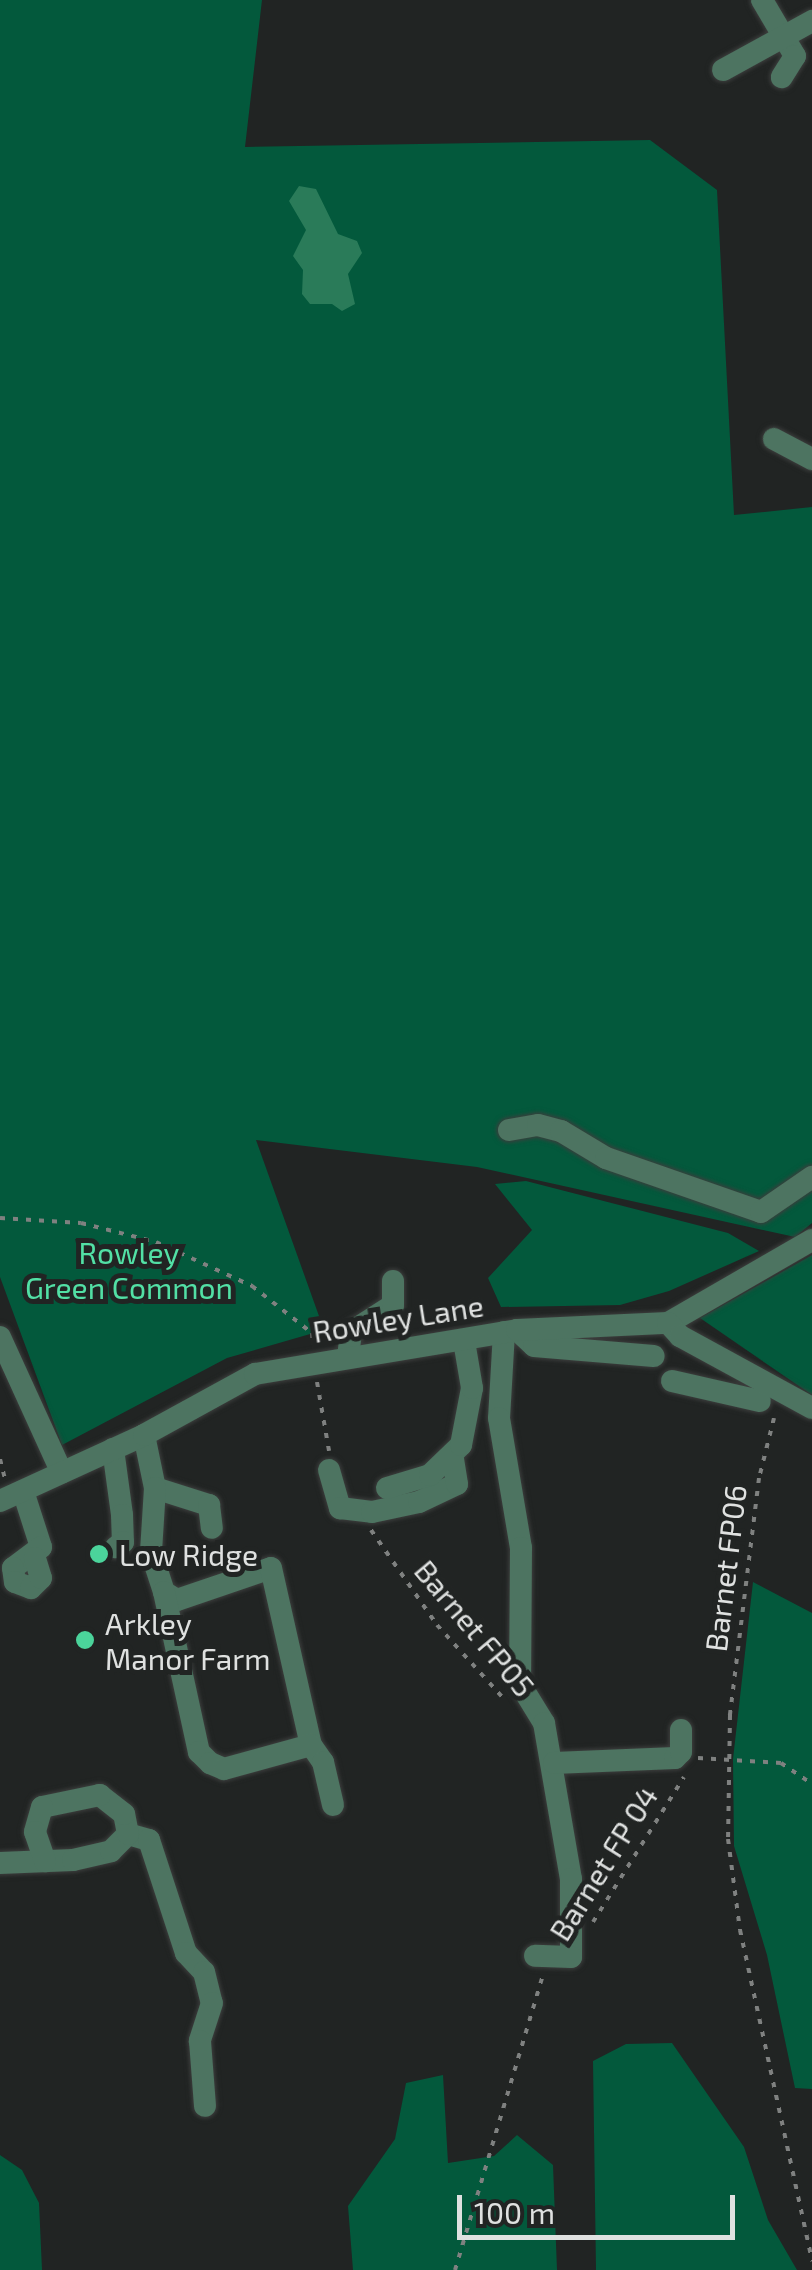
<!DOCTYPE html>
<html>
<head>
<meta charset="utf-8">
<style>
  body { margin:0 }
  #map { position:relative; width:812px; height:2270px; overflow:hidden; background:#212423; font-family:"Exo 2",sans-serif }
  div>[style] { position:absolute }
  [style*='--x'] { left:calc(var(--x)*1px); top:calc(var(--y)*1px); width:calc(var(--w)*1px); rotate:calc(var(--a)*1deg) }
  .green>* { inset:0; background:#03593c }
  .water>* { inset:0; background:#2a7b59 }
  .path>* { height:4px; margin-top:-2px; transform-origin:0; background:repeating-linear-gradient(90deg,#7f8180 0 5px,transparent 0 13px) }
  .roads { filter:drop-shadow(0 0 2px #3c3e3d) drop-shadow(0 0 2px #3c3e3d) }
  .minor>* { height:22px; margin:-11px; padding:0 11px; transform-origin:11px; border-radius:11px; background:#4d7461 }
  .dots>* { width:28px; height:28px; translate:-50% -50%; box-sizing:border-box; border:5px solid #212423; border-radius:50% }
  span { translate:-50% -50%; white-space:nowrap; text-align:center; line-height:1.15; -webkit-text-stroke:10px #212423; paint-order:stroke }
  .park-label { font-size:30px; color:#52e0a5 }
  .street-label { font-size:30px; color:#dfe1e0 }
  .poi-label { font-size:30px; color:#dfe1e0 }
  .left { translate:0 -50%; text-align:left }
  .scale { position:absolute; left:457px; top:2195px; width:278px; height:45px; box-sizing:border-box; border:5px solid #dfe1e0; border-top:0; padding-left:12px; font-size:30px; line-height:35px; white-space:nowrap; color:#dfe1e0; -webkit-text-stroke:8px #212423; paint-order:stroke }
</style>
</head>
<body>
<div id="map">
  <div class="green">
    <i style="clip-path:polygon(0 0,262px 0,245px 147px,650px 140px,717px 190px,734px 515px,812px 507px,812px 1223px,795px 1237px,477px 1167px,256px 1140px,324px 1330px,227px 1358px,62px 1445px,0 1277px)"></i>
    <i style="clip-path:polygon(526px 1181px,728px 1233px,759px 1251px,669px 1291px,620px 1305px,501px 1307px,488px 1278px,532px 1230px,495px 1184px)"></i>
    <i style="clip-path:polygon(812px 1255px,812px 1395px,700px 1318px)"></i>
    <i style="clip-path:polygon(753px 1582px,812px 1613px,812px 2089px,795px 2088px,767px 1955px,734px 1846px,733px 1759px)"></i>
    <i style="clip-path:polygon(672px 2043px,744px 2147px,768px 2220px,797px 2270px,596px 2270px,593px 2061px,626px 2044px)"></i>
    <i style="clip-path:polygon(443px 2075px,448px 2163px,494px 2156px,517px 2135px,553px 2165px,557px 2270px,353px 2270px,348px 2206px,395px 2139px,406px 2083px)"></i>
    <i style="clip-path:polygon(0 2155px,22px 2170px,39px 2203px,42px 2270px,0 2270px)"></i>
  </div>
  <div class="water">
    <i style="clip-path:polygon(299px 186px,316px 189px,338px 234px,357px 241px,362px 253px,348px 274px,355px 304px,342px 311px,332px 304px,310px 304px,302px 294px,303px 270px,293px 256px,306px 230px,289px 201px)"></i>
  </div>
  <div class="path">
    <i style="--x:0;--y:1218;--w:81;--a:3.5"></i>
    <i style="--x:81;--y:1223;--w:77;--a:14.2"></i>
    <i style="--x:156;--y:1242;--w:106;--a:24.6"></i>
    <i style="--x:252;--y:1286;--w:76;--a:38.1"></i>
    <i style="--x:312;--y:1333;--w:10;--a:84"></i>
    <i style="--x:317;--y:1382;--w:70;--a:80.1"></i>
    <i style="--x:774;--y:1418;--w:62;--a:104"></i>
    <i style="--x:759;--y:1478;--w:239;--a:97"></i>
    <i style="--x:730;--y:1715;--w:124;--a:90.9"></i>
    <i style="--x:728;--y:1839;--w:92;--a:82.5"></i>
    <i style="--x:740;--y:1930;--w:339;--a:77.7"></i>
    <i style="--x:0;--y:1459;--w:21;--a:76"></i>
    <i style="--x:371;--y:1530;--w:116;--a:55.2"></i>
    <i style="--x:437;--y:1625;--w:100;--a:47.8"></i>
    <i style="--x:698;--y:1758;--w:83;--a:3.4"></i>
    <i style="--x:781;--y:1763;--w:37;--a:34"></i>
    <i style="--x:593;--y:1922;--w:171;--a:-57.9"></i>
    <i style="--x:455;--y:2270;--w:305;--a:-73.4"></i>
  </div>
  <div class="roads">
    <div class="minor">
      <i style="--x:762;--y:0;--w:65;--a:59.5"></i>
      <i style="--x:795;--y:56;--w:25;--a:122"></i>
      <i style="--x:723;--y:70;--w:102;--a:-28.8"></i>
      <i style="--x:774;--y:439;--w:43;--a:27.8"></i>
      <i style="--x:509;--y:1130;--w:29;--a:-10"></i>
      <i style="--x:538;--y:1125;--w:24;--a:15"></i>
      <i style="--x:561;--y:1131;--w:52;--a:31"></i>
      <i style="--x:606;--y:1158;--w:164;--a:19.2"></i>
      <i style="--x:761;--y:1212;--w:62;--a:-34.5"></i>
      <i style="--x:668;--y:1323;--w:166;--a:-30"></i>
      <i style="--x:517;--y:1330;--w:23;--a:43"></i>
      <i style="--x:534;--y:1346;--w:120;--a:4.8"></i>
      <i style="--x:504;--y:1332;--w:86;--a:93.3"></i>
      <i style="--x:499;--y:1418;--w:132;--a:80.4"></i>
      <i style="--x:521;--y:1548;--w:136;--a:90.4"></i>
      <i style="--x:520;--y:1684;--w:46;--a:58.4"></i>
      <i style="--x:544;--y:1723;--w:158;--a:80.2"></i>
      <i style="--x:571;--y:1879;--w:78;--a:90"></i>
      <i style="--x:571;--y:1957;--w:36;--a:-178"></i>
      <i style="--x:0;--y:1337;--w:149;--a:65.5"></i>
      <i style="--x:348;--y:1357;--w:25;--a:-83"></i>
      <i style="--x:351;--y:1332;--w:50;--a:-32.7"></i>
      <i style="--x:393;--y:1305;--w:24;--a:-90"></i>
      <i style="--x:672;--y:1381;--w:90;--a:12.8"></i>
      <i style="--x:144;--y:1435;--w:54;--a:78.3"></i>
      <i style="--x:155;--y:1488;--w:57;--a:17.5"></i>
      <i style="--x:209;--y:1505;--w:23;--a:83"></i>
      <i style="--x:113;--y:1449;--w:67;--a:82.2"></i>
      <i style="--x:122;--y:1515;--w:27;--a:88"></i>
      <i style="--x:123;--y:1542;--w:9;--a:144"></i>
      <i style="--x:329;--y:1470;--w:40;--a:74"></i>
      <i style="--x:340;--y:1508;--w:32;--a:7"></i>
      <i style="--x:372;--y:1512;--w:48;--a:-12"></i>
      <i style="--x:419;--y:1502;--w:42;--a:-25.3"></i>
      <i style="--x:457;--y:1484;--w:30;--a:-99"></i>
      <i style="--x:155;--y:1488;--w:64;--a:93.6"></i>
      <i style="--x:151;--y:1552;--w:42;--a:72"></i>
      <i style="--x:164;--y:1592;--w:15;--a:32"></i>
      <i style="--x:177;--y:1600;--w:99;--a:-18.8"></i>
      <i style="--x:271;--y:1568;--w:181;--a:77.3"></i>
      <i style="--x:311;--y:1745;--w:21;--a:55"></i>
      <i style="--x:323;--y:1762;--w:44;--a:76.9"></i>
      <i style="--x:387;--y:1488;--w:45;--a:-16.8"></i>
      <i style="--x:430;--y:1475;--w:43;--a:-44.1"></i>
      <i style="--x:461;--y:1445;--w:58;--a:-79.1"></i>
      <i style="--x:472;--y:1388;--w:48;--a:-99.7"></i>
      <i style="--x:23;--y:1491;--w:59;--a:72.2"></i>
      <i style="--x:41;--y:1547;--w:35;--a:143"></i>
      <i style="--x:13;--y:1568;--w:14;--a:82"></i>
      <i style="--x:15;--y:1582;--w:17;--a:21"></i>
      <i style="--x:31;--y:1588;--w:14;--a:-45"></i>
      <i style="--x:41;--y:1578;--w:21;--a:-107"></i>
      <i style="--x:0;--y:1501;--w:158;--a:-24.6"></i>
      <i style="--x:144;--y:1435;--w:127;--a:-28.8"></i>
      <i style="--x:255;--y:1374;--w:266;--a:-9.5"></i>
      <i style="--x:517;--y:1330;--w:151;--a:-2.7"></i>
      <i style="--x:668;--y:1323;--w:18;--a:47"></i>
      <i style="--x:680;--y:1336;--w:150;--a:28.6"></i>
      <i style="--x:164;--y:1592;--w:164;--a:77.7"></i>
      <i style="--x:199;--y:1752;--w:16;--a:45"></i>
      <i style="--x:210;--y:1763;--w:15;--a:23"></i>
      <i style="--x:224;--y:1769;--w:90;--a:-15.4"></i>
      <i style="--x:554;--y:1763;--w:121;--a:-2.4"></i>
      <i style="--x:675;--y:1758;--w:8;--a:-45"></i>
      <i style="--x:681;--y:1752;--w:22;--a:-90"></i>
      <i style="--x:128;--y:1834;--w:22;--a:16"></i>
      <i style="--x:149;--y:1840;--w:119;--a:71.9"></i>
      <i style="--x:186;--y:1953;--w:26;--a:47"></i>
      <i style="--x:204;--y:1972;--w:32;--a:76"></i>
      <i style="--x:212;--y:2003;--w:40;--a:108"></i>
      <i style="--x:200;--y:2041;--w:65;--a:85.6"></i>
      <i style="--x:0;--y:1863;--w:73;--a:-2.4"></i>
      <i style="--x:73;--y:1860;--w:39;--a:-13"></i>
      <i style="--x:111;--y:1851;--w:24;--a:-45"></i>
      <i style="--x:128;--y:1834;--w:20;--a:-101"></i>
      <i style="--x:124;--y:1814;--w:31;--a:-142"></i>
      <i style="--x:100;--y:1795;--w:59;--a:168.3"></i>
      <i style="--x:42;--y:1807;--w:26;--a:106"></i>
      <i style="--x:35;--y:1832;--w:31;--a:71"></i>
    </div>
  </div>
  <div class="dots">
    <i style="left:99px;top:1554px;background:#4bd49b"></i>
    <i style="left:85px;top:1640px;background:#4bd49b"></i>
  </div>
  <div class="park-label">
    <span style="left:129px;top:1269px">Rowley<br>Green Common</span>
  </div>
  <div class="street-label">
    <span style="left:398px;top:1318px;rotate:-9deg">Rowley Lane</span>
    <span style="left:725px;top:1568px;rotate:-83deg">Barnet FP06</span>
    <span style="left:475px;top:1628px;rotate:50deg">Barnet FP05</span>
    <span style="left:603px;top:1863px;rotate:-58deg">Barnet FP 04</span>
  </div>
  <div class="poi-label">
    <span class="left" style="left:119px;top:1554px">Low Ridge</span>
    <span class="left" style="left:105px;top:1640px">Arkley<br>Manor Farm</span>
  </div>
  <div class="scale">100 m</div>
</div>
</body>
</html>
